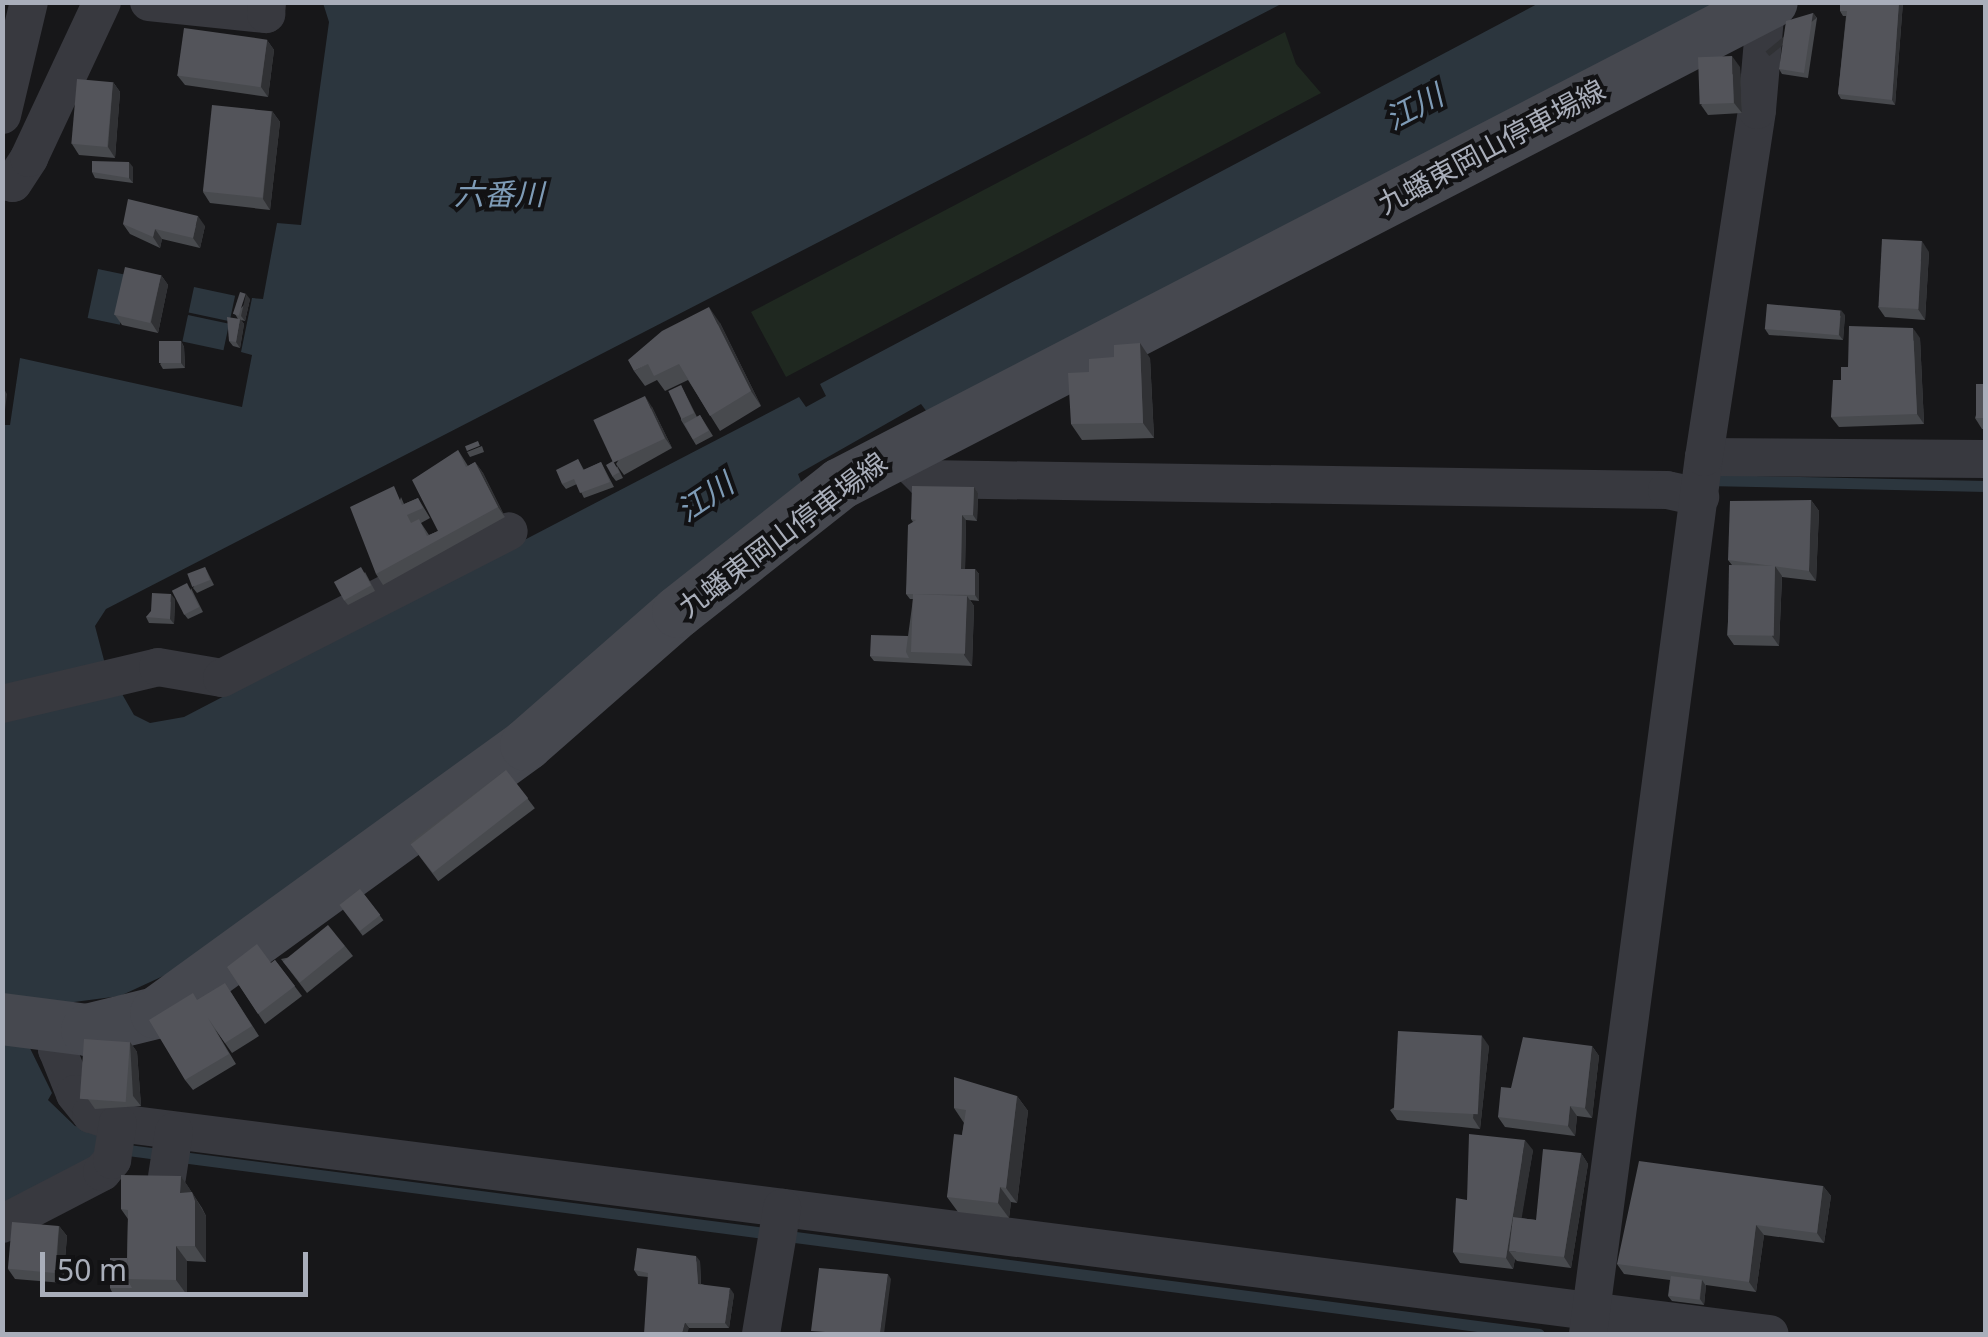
<!DOCTYPE html>
<html>
<head>
<meta charset="utf-8">
<style>
  body { margin:0 }
  #map { position:relative; width:1988px; height:1337px; overflow:hidden; background:#171719; font-family:"Noto Sans","Noto Sans JP",sans-serif }
  div>[style] { position:absolute }
  [style*='--x'] { left:calc(var(--x)*1px); top:calc(var(--y)*1px); width:calc(var(--w)*1px); rotate:calc(var(--a)*1deg) }
  .green>* { inset:0; background:#1f2820 }
  .water>* { inset:0; background:#2c363e; transform-origin:0 0 }
  .stream>* { height:11px; margin:-5.5px; padding:0 5.5px; transform-origin:5.5px; border-radius:5.5px; background:#2c363e }
  .minor>* { height:38px; margin:-19px; padding:0 19px; transform-origin:19px; border-radius:19px; background:#38393f }
  .secondary>* { height:52px; margin:-26px; padding:0 26px; transform-origin:26px; border-radius:26px; background:#46484f }
  .wall>* { inset:0; background:#484a4e; transform-origin:0 0 }
  .shaded-wall>* { inset:0; background:#303134; transform-origin:0 0 }
  .building>* { inset:0; background:#53545a; transform-origin:0 0 }
  span { translate:-50% -50%; white-space:nowrap; text-align:center; line-height:1.15; -webkit-text-stroke:8px #121214; paint-order:stroke }
  .street-label { font-size:28px; color:#a9aeba }
  .water-label { font-size:30px; color:#7e9bb6; font-style:italic }
  .frame { position:absolute; inset:0; border:5px solid #a9aeba; pointer-events:none }
  .scale { position:absolute; left:40px; top:1252px; width:268px; height:45px; box-sizing:border-box; border:5px solid #a9aeba; border-top:0; padding-left:12px; font-size:30px; line-height:35px; white-space:nowrap; color:#a9aeba; -webkit-text-stroke:8px #121214; paint-order:stroke }
</style>
</head>
<body>
<div id="map">
  <div class="green">
    <i style="clip-path:polygon(1285px 32px,1296px 64px,1321px 93px,786px 377px,751px 312px)"></i>
  </div>
  <div class="water">
    <i style="clip-path:polygon(323px 3px,1283px 3px,106px 609px,95px 626px,105px 664px,134px 715px,150px 723px,184px 717px,799px 397px,806px 407px,826px 396px,820px 384px,1539px 3px,1718px 3px,927px 412px,921px 404px,798px 474px,804px 489px,579px 673px,215px 952px,120px 996px,74px 1002px,25px 1038px,52px 1093px,48px 1100px,75px 1126px,102px 1132px,96px 1164px,3px 1216px,2px 425px,10px 425px,20px 358px,242px 407px,252px 355px,241px 352px,252px 298px,263px 299px,277px 223px,301px 225px,329px 22px)"></i>
    <i style="left:98px;top:269px;width:33px;height:50px;rotate:12deg"></i>
    <i style="left:194px;top:287px;width:42px;height:26px;rotate:12deg"></i>
    <i style="left:188px;top:315px;width:42px;height:27px;rotate:12deg"></i>
  </div>
  <div class="stream">
    <i style="--x:1705;--y:480;--w:281;--a:1.2"></i>
    <i style="--x:120;--y:1149;--w:1431;--a:7.43"></i>
  </div>
  <div class="minor">
    <i style="--x:149;--y:2;--w:118;--a:5.9"></i>
    <i style="--x:266;--y:14;--w:12;--a:-85"></i>
    <i style="--x:2;--y:115;--w:116;--a:-76.6"></i>
    <i style="--x:2;--y:180;--w:11;--a:15"></i>
    <i style="--x:13;--y:183;--w:30;--a:-57"></i>
    <i style="--x:29;--y:158;--w:172;--a:-64.9"></i>
    <i style="--x:895;--y:449;--w:42;--a:45"></i>
    <i style="--x:925;--y:479;--w:742;--a:0.85"></i>
    <i style="--x:1667;--y:490;--w:34;--a:12"></i>
    <i style="--x:1704;--y:457;--w:282;--a:0.4"></i>
    <i style="--x:2;--y:704;--w:160;--a:-13.3"></i>
    <i style="--x:158;--y:667;--w:65;--a:9.8"></i>
    <i style="--x:222;--y:678;--w:322;--a:-27.1"></i>
    <i style="--x:62;--y:1029;--w:21;--a:104"></i>
    <i style="--x:57;--y:1049;--w:48;--a:68.2"></i>
    <i style="--x:75;--y:1094;--w:26;--a:51"></i>
    <i style="--x:91;--y:1114;--w:28;--a:18"></i>
    <i style="--x:118;--y:1123;--w:1665;--a:7.28"></i>
    <i style="--x:167;--y:1177;--w:46;--a:-81.2"></i>
    <i style="--x:2;--y:1224;--w:113;--a:-27.5"></i>
    <i style="--x:102;--y:1172;--w:16;--a:-50"></i>
    <i style="--x:112;--y:1160;--w:37;--a:-81"></i>
    <i style="--x:761;--y:1334;--w:128;--a:-80.5"></i>
    <i style="--x:1588;--y:1334;--w:885;--a:-82.47"></i>
    <i style="--x:1704;--y:457;--w:351;--a:-81.3"></i>
    <i style="--x:1757;--y:110;--w:105;--a:-85.1"></i>
  </div>
  <div class="secondary">
    <i style="--x:2;--y:1019;--w:86;--a:7.4"></i>
    <i style="--x:87;--y:1030;--w:71;--a:-13.8"></i>
    <i style="--x:156;--y:1013;--w:457;--a:-35.9"></i>
    <i style="--x:526;--y:745;--w:202;--a:-41.2"></i>
    <i style="--x:678;--y:612;--w:206;--a:-38.3"></i>
    <i style="--x:840;--y:484;--w:1049;--a:-27.35"></i>
  </div>
  <div class="wall">
    <i style="clip-path:polygon(1903px 2px,1895px 105px,1841px 99px,1838px 94px,1846px 16px,1843px 16px,1840px 11px)"></i>
    <i style="clip-path:polygon(1813px 13px,1817px 18px,1808px 78px,1782px 74px,1779px 69px)"></i>
    <i style="clip-path:polygon(267px 40px,274px 50px,268px 97px,185px 85px,177px 75px)"></i>
    <i style="clip-path:polygon(1740px 67px,1742px 113px,1708px 115px,1701px 105px)"></i>
    <i style="clip-path:polygon(113px 82px,120px 92px,115px 158px,79px 155px,72px 144px)"></i>
    <i style="clip-path:polygon(272px 111px,280px 122px,270px 210px,210px 203px,203px 192px)"></i>
    <i style="clip-path:polygon(133px 167px,133px 183px,95px 178px,92px 172px)"></i>
    <i style="clip-path:polygon(123px 224px,205px 226px,200px 248px,162px 239px,160px 248px,130px 234px)"></i>
    <i style="clip-path:polygon(1929px 252px,1925px 320px,1885px 317px,1878px 307px)"></i>
    <i style="clip-path:polygon(161px 275px,168px 285px,158px 333px,122px 325px,115px 315px)"></i>
    <i style="clip-path:polygon(250px 299px,245px 321px,241px 320px,244px 324px,240px 348px,233px 346px,229px 341px,238px 319px,235px 314px)"></i>
    <i style="clip-path:polygon(1845px 315px,1843px 340px,1769px 335px,1765px 329px)"></i>
    <i style="clip-path:polygon(720px 323px,761px 406px,720px 431px,688px 380px,665px 391px,657px 380px,645px 386px,634px 371px)"></i>
    <i style="clip-path:polygon(1920px 338px,1924px 424px,1839px 427px,1831px 417px,1841px 380px,1848px 367px)"></i>
    <i style="clip-path:polygon(181px 341px,184px 347px,185px 368px,163px 369px,160px 364px)"></i>
    <i style="clip-path:polygon(1114px 357px,1150px 358px,1154px 438px,1082px 440px,1071px 424px,1089px 372px)"></i>
    <i style="clip-path:polygon(1986px 384px,1986px 429px,1982px 429px,1975px 418px)"></i>
    <i style="clip-path:polygon(681px 385px,697px 417px,700px 415px,713px 436px,696px 445px,681px 420px)"></i>
    <i style="clip-path:polygon(652px 407px,672px 448px,624px 475px,616px 464px)"></i>
    <i style="clip-path:polygon(482px 446px,484px 452px,470px 457px,467px 452px)"></i>
    <i style="clip-path:polygon(458px 450px,468px 466px,475px 462px,483px 473px,505px 517px,383px 585px,376px 574px,401px 497px,404px 504px,418px 498px,430px 518px,421px 523px,429px 535px,438px 531px)"></i>
    <i style="clip-path:polygon(578px 459px,584px 470px,601px 462px,614px 487px,584px 498px,577px 484px,566px 489px,562px 484px)"></i>
    <i style="clip-path:polygon(617px 466px,623px 478px,616px 481px,612px 476px)"></i>
    <i style="clip-path:polygon(974px 487px,978px 493px,977px 521px,966px 520px,965px 569px,975px 569px,979px 574px,979px 601px,970px 600px,974px 606px,972px 666px,874px 661px,870px 656px,908px 636px,913px 599px,910px 599px,906px 594px,913px 522px,911px 519px)"></i>
    <i style="clip-path:polygon(1811px 500px,1819px 511px,1816px 581px,1782px 577px,1779px 646px,1734px 645px,1727px 635px,1732px 565px,1728px 560px)"></i>
    <i style="clip-path:polygon(205px 567px,214px 585px,197px 593px,193px 588px)"></i>
    <i style="clip-path:polygon(365px 572px,375px 591px,348px 605px,344px 600px)"></i>
    <i style="clip-path:polygon(191px 588px,203px 612px,188px 619px,184px 614px)"></i>
    <i style="clip-path:polygon(175px 599px,174px 624px,149px 623px,146px 617px)"></i>
    <i style="left:506px;top:770px;width:48px;height:121px;rotate:53deg"></i>
    <i style="left:360px;top:889px;width:39px;height:26px;rotate:53deg"></i>
    <i style="clip-path:polygon(345px 946px,353px 956px,307px 993px,281px 959px)"></i>
    <i style="clip-path:polygon(275px 960px,302px 996px,265px 1024px,227px 967px,271px 963px)"></i>
    <i style="clip-path:polygon(225px 983px,259px 1036px,232px 1053px,215px 1029px,236px 1064px,193px 1090px,185px 1080px,197px 1000px)"></i>
    <i style="clip-path:polygon(130px 1042px,137px 1052px,141px 1106px,95px 1109px,88px 1099px)"></i>
    <i style="clip-path:polygon(1489px 1046px,1480px 1129px,1397px 1120px,1390px 1110px)"></i>
    <i style="clip-path:polygon(1592px 1046px,1599px 1056px,1592px 1118px,1577px 1116px,1575px 1136px,1505px 1127px,1498px 1117px,1511px 1088px)"></i>
    <i style="clip-path:polygon(1017px 1096px,1028px 1111px,1017px 1203px,1011px 1202px,1009px 1218px,958px 1212px,947px 1197px,962px 1135px,964px 1123px,954px 1108px)"></i>
    <i style="clip-path:polygon(1533px 1150px,1521px 1218px,1536px 1220px,1581px 1153px,1588px 1164px,1571px 1268px,1517px 1261px,1515px 1259px,1513px 1269px,1460px 1263px,1453px 1252px,1467px 1200px)"></i>
    <i style="clip-path:polygon(181px 1176px,202px 1208px,206px 1216px,206px 1262px,187px 1261px,187px 1295px,138px 1294px,136px 1292px,136px 1293px,113px 1294px,110px 1288px,127px 1258px,128px 1219px,121px 1209px)"></i>
    <i style="clip-path:polygon(1823px 1186px,1831px 1196px,1824px 1243px,1764px 1235px,1756px 1292px,1706px 1285px,1704px 1305px,1672px 1301px,1668px 1296px,1670px 1280px,1624px 1274px,1617px 1264px)"></i>
    <i style="clip-path:polygon(59px 1226px,67px 1236px,63px 1283px,15px 1279px,8px 1269px)"></i>
    <i style="clip-path:polygon(700px 1261px,701px 1284px,734px 1294px,729px 1328px,689px 1328px,648px 1277px,638px 1276px,634px 1270px)"></i>
  </div>
  <div class="shaded-wall">
    <i style="clip-path:polygon(1899px 2px,1903px 2px,1895px 105px,1892px 100px)"></i>
    <i style="left:1813px;top:13px;width:6px;height:61px;rotate:51deg"></i>
    <i style="clip-path:polygon(267px 40px,274px 50px,268px 97px,261px 87px)"></i>
    <i style="clip-path:polygon(1732px 56px,1740px 67px,1742px 113px,1734px 103px)"></i>
    <i style="clip-path:polygon(113px 82px,120px 92px,115px 158px,108px 147px)"></i>
    <i style="clip-path:polygon(272px 111px,280px 122px,270px 210px,263px 199px)"></i>
    <i style="clip-path:polygon(129px 162px,133px 167px,133px 183px,129px 178px)"></i>
    <i style="clip-path:polygon(198px 216px,205px 226px,200px 248px,193px 238px)"></i>
    <i style="clip-path:polygon(155px 229px,162px 239px,160px 248px,153px 237px)"></i>
    <i style="clip-path:polygon(1922px 241px,1929px 252px,1925px 320px,1918px 309px)"></i>
    <i style="clip-path:polygon(161px 275px,168px 285px,158px 333px,151px 322px)"></i>
    <i style="clip-path:polygon(246px 294px,250px 299px,245px 321px,241px 316px)"></i>
    <i style="clip-path:polygon(709px 307px,720px 323px,761px 406px,751px 391px)"></i>
    <i style="clip-path:polygon(1841px 310px,1845px 315px,1843px 340px,1839px 335px)"></i>
    <i style="clip-path:polygon(240px 319px,244px 324px,240px 348px,236px 342px)"></i>
    <i style="clip-path:polygon(1913px 328px,1920px 338px,1924px 424px,1917px 414px)"></i>
    <i style="clip-path:polygon(181px 341px,184px 347px,185px 368px,181px 363px)"></i>
    <i style="clip-path:polygon(1140px 343px,1150px 358px,1154px 438px,1143px 423px)"></i>
    <i style="clip-path:polygon(4px 389px,7px 394px,4px 418px,2px 416px)"></i>
    <i style="clip-path:polygon(645px 396px,652px 407px,672px 448px,665px 438px)"></i>
    <i style="clip-path:polygon(475px 462px,483px 473px,505px 517px,498px 507px)"></i>
    <i style="clip-path:polygon(974px 487px,978px 493px,977px 521px,973px 515px)"></i>
    <i style="clip-path:polygon(1811px 500px,1819px 511px,1816px 581px,1809px 571px)"></i>
    <i style="clip-path:polygon(962px 515px,966px 520px,965px 574px,961px 569px)"></i>
    <i style="clip-path:polygon(1775px 566px,1782px 576px,1779px 646px,1772px 636px)"></i>
    <i style="clip-path:polygon(975px 569px,979px 574px,979px 601px,975px 595px)"></i>
    <i style="clip-path:polygon(171px 594px,175px 599px,174px 624px,170px 619px)"></i>
    <i style="clip-path:polygon(967px 596px,974px 606px,972px 666px,964px 655px)"></i>
    <i style="clip-path:polygon(1482px 1036px,1489px 1046px,1480px 1129px,1473px 1118px)"></i>
    <i style="clip-path:polygon(130px 1042px,137px 1052px,141px 1106px,133px 1096px)"></i>
    <i style="clip-path:polygon(1592px 1046px,1599px 1056px,1592px 1118px,1585px 1108px)"></i>
    <i style="clip-path:polygon(1017px 1096px,1028px 1111px,1017px 1203px,1006px 1188px)"></i>
    <i style="clip-path:polygon(1570px 1106px,1577px 1116px,1575px 1136px,1568px 1126px)"></i>
    <i style="clip-path:polygon(1525px 1140px,1533px 1150px,1516px 1252px,1509px 1251px,1515px 1259px,1513px 1269px,1506px 1258px)"></i>
    <i style="clip-path:polygon(1581px 1153px,1588px 1164px,1571px 1268px,1564px 1257px)"></i>
    <i style="clip-path:polygon(181px 1176px,191px 1191px,191px 1208px,180px 1193px)"></i>
    <i style="clip-path:polygon(1823px 1186px,1831px 1196px,1824px 1243px,1817px 1233px)"></i>
    <i style="clip-path:polygon(1000px 1187px,1011px 1202px,1009px 1218px,998px 1203px)"></i>
    <i style="clip-path:polygon(192px 1192px,206px 1216px,206px 1262px,195px 1246px)"></i>
    <i style="clip-path:polygon(1756px 1225px,1764px 1235px,1756px 1292px,1749px 1282px)"></i>
    <i style="clip-path:polygon(59px 1226px,67px 1236px,63px 1283px,56px 1272px)"></i>
    <i style="clip-path:polygon(176px 1246px,187px 1261px,187px 1295px,176px 1280px)"></i>
    <i style="clip-path:polygon(696px 1256px,700px 1261px,701px 1289px,698px 1284px)"></i>
    <i style="clip-path:polygon(888px 1274px,891px 1279px,884px 1334px,880px 1334px)"></i>
    <i style="clip-path:polygon(1702px 1280px,1706px 1286px,1704px 1305px,1700px 1299px)"></i>
    <i style="clip-path:polygon(730px 1288px,734px 1294px,729px 1328px,725px 1323px)"></i>
    <i style="clip-path:polygon(685px 1323px,689px 1328px,687px 1334px,682px 1334px)"></i>
  </div>
  <div class="building">
    <i style="clip-path:polygon(1840px 2px,1899px 2px,1892px 100px,1838px 94px,1847px 11px,1840px 11px)"></i>
    <i style="clip-path:polygon(1813px 13px,1804px 73px,1779px 69px,1786px 21px)"></i>
    <i style="left:184px;top:28px;width:84px;height:48px;rotate:8deg"></i>
    <i style="left:1732px;top:56px;width:47px;height:34px;rotate:88deg"></i>
    <i style="left:77px;top:79px;width:36px;height:65px;rotate:5deg"></i>
    <i style="left:212px;top:105px;width:60px;height:87px;rotate:6deg"></i>
    <i style="clip-path:polygon(92px 161px,129px 162px,129px 178px,92px 172px)"></i>
    <i style="clip-path:polygon(128px 199px,198px 216px,193px 238px,155px 229px,153px 237px,123px 224px)"></i>
    <i style="left:1882px;top:239px;width:40px;height:68px;rotate:3deg"></i>
    <i style="left:125px;top:267px;width:37px;height:49px;rotate:13deg"></i>
    <i style="left:240px;top:292px;width:6px;height:23px;rotate:18deg"></i>
    <i style="left:1767px;top:304px;width:74px;height:25px;rotate:5deg"></i>
    <i style="clip-path:polygon(709px 307px,751px 391px,710px 416px,679px 364px,654px 376px,648px 364px,634px 371px,628px 360px,662px 331px)"></i>
    <i style="clip-path:polygon(227px 317px,240px 319px,236px 342px,229px 341px)"></i>
    <i style="clip-path:polygon(1849px 326px,1913px 328px,1917px 414px,1831px 417px,1833px 380px,1841px 380px,1841px 367px,1848px 367px)"></i>
    <i style="left:181px;top:341px;width:22px;height:22px;rotate:90deg"></i>
    <i style="clip-path:polygon(1140px 343px,1143px 423px,1071px 424px,1068px 373px,1089px 372px,1089px 359px,1114px 357px,1114px 345px)"></i>
    <i style="left:1976px;top:384px;width:10px;height:34px"></i>
    <i style="left:681px;top:385px;width:31px;height:14px;rotate:65deg"></i>
    <i style="left:645px;top:396px;width:47px;height:57px;rotate:65deg"></i>
    <i style="left:700px;top:415px;width:18px;height:18px;rotate:61deg"></i>
    <i style="left:478px;top:441px;width:5px;height:14px;rotate:68deg"></i>
    <i style="clip-path:polygon(458px 450px,466px 467px,475px 462px,498px 507px,376px 574px,350px 507px,394px 486px,402px 505px,418px 498px,423px 508px,407px 515px,411px 523px,419px 519px,427px 536px,438px 531px,412px 480px)"></i>
    <i style="clip-path:polygon(578px 459px,583px 470px,601px 462px,610px 482px,580px 493px,574px 479px,562px 484px,556px 470px)"></i>
    <i style="left:613px;top:461px;width:13px;height:8px;rotate:61deg"></i>
    <i style="clip-path:polygon(912px 486px,974px 487px,973px 515px,962px 515px,961px 569px,975px 569px,975px 595px,906px 594px,908px 525px,916px 520px,911px 519px)"></i>
    <i style="clip-path:polygon(1811px 500px,1809px 571px,1728px 560px,1730px 501px)"></i>
    <i style="left:1729px;top:565px;width:46px;height:70px;rotate:1deg"></i>
    <i style="left:205px;top:567px;width:14px;height:19px;rotate:69deg"></i>
    <i style="left:361px;top:567px;width:21px;height:31px;rotate:61deg"></i>
    <i style="left:187px;top:583px;width:27px;height:17px;rotate:63deg"></i>
    <i style="clip-path:polygon(152px 593px,171px 594px,170px 619px,146px 617px,151px 611px)"></i>
    <i style="left:913px;top:594px;width:54px;height:58px;rotate:2deg"></i>
    <i style="clip-path:polygon(871px 635px,908px 636px,906px 652px,909px 658px,870px 656px)"></i>
    <i style="left:506px;top:770px;width:36px;height:121px;rotate:52deg"></i>
    <i style="left:360px;top:889px;width:33px;height:26px;rotate:52deg"></i>
    <i style="left:328px;top:925px;width:27px;height:58px;rotate:51deg"></i>
    <i style="clip-path:polygon(257px 944px,271px 963px,275px 960px,295px 986px,258px 1014px,227px 967px)"></i>
    <i style="clip-path:polygon(225px 983px,252px 1026px,225px 1043px,208px 1018px,229px 1054px,185px 1080px,149px 1020px,193px 993px,197px 1000px)"></i>
    <i style="left:1398px;top:1031px;width:84px;height:79px;rotate:3deg"></i>
    <i style="clip-path:polygon(1523px 1037px,1592px 1046px,1585px 1108px,1570px 1106px,1568px 1126px,1498px 1117px,1501px 1087px,1511px 1088px)"></i>
    <i style="left:84px;top:1039px;width:46px;height:60px;rotate:4deg"></i>
    <i style="clip-path:polygon(954px 1077px,1017px 1096px,1006px 1188px,1000px 1187px,998px 1203px,947px 1197px,954px 1134px,962px 1135px,966px 1110px,954px 1108px)"></i>
    <i style="clip-path:polygon(1469px 1134px,1525px 1140px,1506px 1258px,1453px 1252px,1456px 1198px,1467px 1200px)"></i>
    <i style="clip-path:polygon(1543px 1149px,1581px 1153px,1564px 1257px,1509px 1251px,1513px 1217px,1536px 1220px)"></i>
    <i style="clip-path:polygon(1639px 1161px,1823px 1186px,1817px 1233px,1756px 1225px,1749px 1282px,1617px 1264px)"></i>
    <i style="clip-path:polygon(121px 1175px,181px 1176px,180px 1193px,192px 1192px,195px 1201px,195px 1246px,176px 1246px,176px 1280px,127px 1279px,128px 1210px,121px 1209px)"></i>
    <i style="left:12px;top:1222px;width:47px;height:47px;rotate:5deg"></i>
    <i style="clip-path:polygon(637px 1248px,696px 1256px,698px 1284px,730px 1288px,725px 1323px,685px 1323px,682px 1334px,644px 1334px,648px 1273px,634px 1270px)"></i>
    <i style="clip-path:polygon(110px 1258px,127px 1258px,127px 1279px,132px 1288px,110px 1288px)"></i>
    <i style="clip-path:polygon(819px 1268px,888px 1274px,880px 1334px,853px 1334px,811px 1331px)"></i>
    <i style="left:1671px;top:1276px;width:31px;height:20px;rotate:7deg"></i>
    <i style="clip-path:polygon(827px 1332px,853px 1334px,827px 1334px)"></i>
  </div>
  <div class="street-label">
    <span style="left:1491px;top:146px;rotate:-28deg">九蟠東岡山停車場線</span>
    <span style="left:782px;top:534px;rotate:-37deg">九蟠東岡山停車場線</span>
  </div>
  <div class="water-label">
    <span style="left:1414px;top:107px;rotate:-28deg">江川</span>
    <span style="left:499px;top:194px">六番川</span>
    <span style="left:705px;top:497px;rotate:-34deg">江川</span>
  </div>
  <div class="frame"></div>
  <div class="scale">50 m</div>
</div>
</body>
</html>
